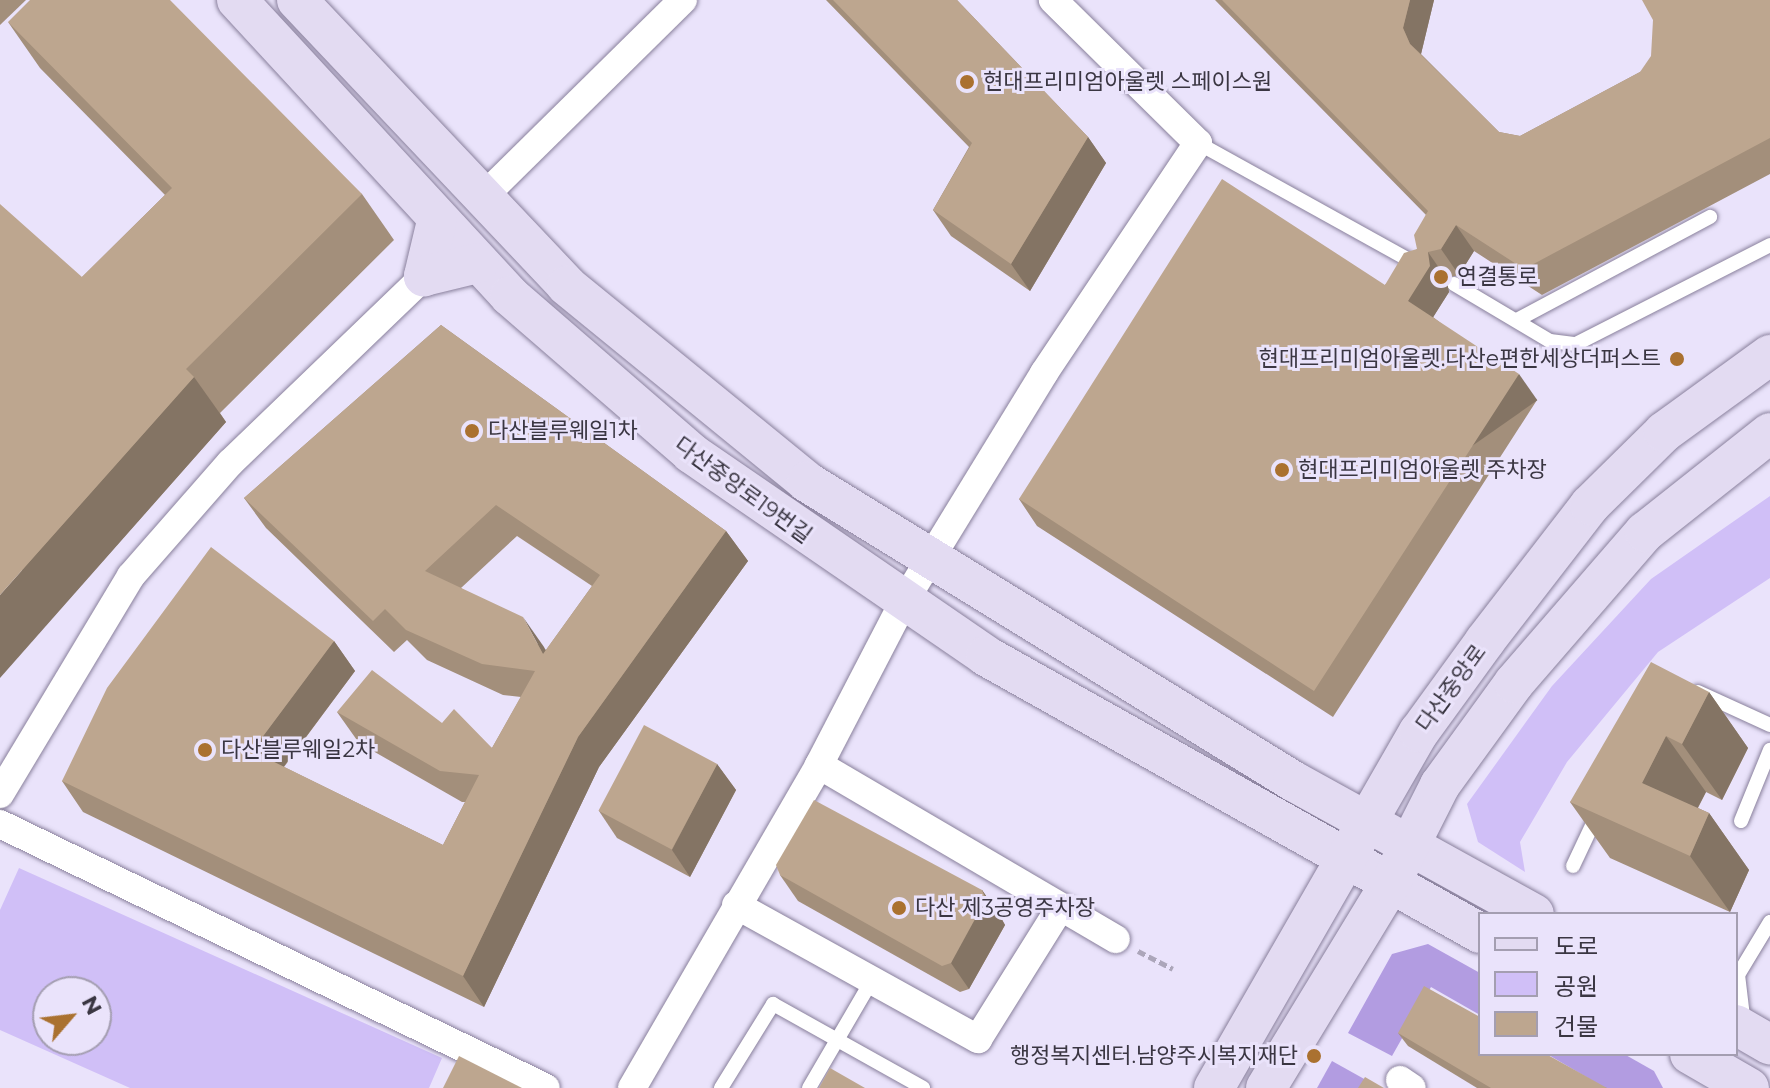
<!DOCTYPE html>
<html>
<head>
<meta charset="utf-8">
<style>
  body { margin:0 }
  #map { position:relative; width:1770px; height:1088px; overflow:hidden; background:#eae3fb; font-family:Montserrat,"Noto Sans KR",sans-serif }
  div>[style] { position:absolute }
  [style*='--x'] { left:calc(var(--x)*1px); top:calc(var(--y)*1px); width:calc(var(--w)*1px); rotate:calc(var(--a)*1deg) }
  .green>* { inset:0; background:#d0bff7 }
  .forest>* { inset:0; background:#b29ce1 }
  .path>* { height:5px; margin-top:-2.5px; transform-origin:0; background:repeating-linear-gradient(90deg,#aca6ba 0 8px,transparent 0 12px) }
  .roads { filter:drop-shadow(0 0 2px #89809c) drop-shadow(0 0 2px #89809c) }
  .lane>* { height:14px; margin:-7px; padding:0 7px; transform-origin:7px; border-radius:7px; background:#fff }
  .street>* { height:28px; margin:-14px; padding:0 14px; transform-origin:14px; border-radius:14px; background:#fff }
  .secondary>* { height:40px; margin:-20px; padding:0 20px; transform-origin:20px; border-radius:20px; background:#e3dbf2 }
  .wall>* { inset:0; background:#a38f7b }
  .shaded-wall>* { inset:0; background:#847464; transform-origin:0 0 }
  .building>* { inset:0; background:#bda68f; transform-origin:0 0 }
  .dots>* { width:22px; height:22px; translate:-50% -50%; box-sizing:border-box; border:4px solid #eae3fb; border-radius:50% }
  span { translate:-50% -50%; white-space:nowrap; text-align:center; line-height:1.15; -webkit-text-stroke:6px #eae3fb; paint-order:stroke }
  .poi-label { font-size:22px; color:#3a3642 }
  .left { translate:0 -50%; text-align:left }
  .right { translate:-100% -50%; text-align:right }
  .street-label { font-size:22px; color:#3a3642 }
  .legend { position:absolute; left:1478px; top:912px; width:260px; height:144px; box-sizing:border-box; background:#eae3fb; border:2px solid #a49eb1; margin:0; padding:10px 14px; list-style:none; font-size:24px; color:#3a3642 }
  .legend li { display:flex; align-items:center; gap:16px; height:40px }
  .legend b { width:40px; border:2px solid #a49eb1 }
  .north { position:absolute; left:32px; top:976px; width:80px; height:80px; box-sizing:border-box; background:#eae3fb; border:2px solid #a49eb1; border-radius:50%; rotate:62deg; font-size:22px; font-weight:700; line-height:32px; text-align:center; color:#3a3642 }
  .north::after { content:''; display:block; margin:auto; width:28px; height:36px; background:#aa7130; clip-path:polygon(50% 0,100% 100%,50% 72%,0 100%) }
</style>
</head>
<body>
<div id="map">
  <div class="green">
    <i style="clip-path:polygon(1770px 496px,1770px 578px,1658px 652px,1567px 762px,1520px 842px,1525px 872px,1478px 842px,1467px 804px,1552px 686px,1651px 579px)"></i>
    <i style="clip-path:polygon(evenodd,19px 868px,442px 1058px,429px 1088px,130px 1088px,0 1030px,0 910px,19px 868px,48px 992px,96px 992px,96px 1040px,48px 1040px,48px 992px)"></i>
  </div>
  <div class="forest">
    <i style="clip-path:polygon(1428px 944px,1480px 973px,1480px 1015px,1431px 987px,1392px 1056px,1348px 1033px,1392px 954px)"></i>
    <i style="clip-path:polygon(1547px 1054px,1624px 1054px,1654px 1071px,1663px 1088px,1605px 1088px)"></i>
    <i style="clip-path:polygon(1332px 1061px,1375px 1085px,1373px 1088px,1317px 1088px)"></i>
  </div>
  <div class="path">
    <i style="--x:1138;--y:951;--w:39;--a:27"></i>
  </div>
  <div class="roads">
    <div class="lane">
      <i style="--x:1198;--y:143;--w:252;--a:29"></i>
      <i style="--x:1454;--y:284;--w:112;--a:30.7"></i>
      <i style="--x:1550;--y:341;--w:26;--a:7"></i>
      <i style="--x:1576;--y:344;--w:218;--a:-27"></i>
      <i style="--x:1517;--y:320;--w:219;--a:-28.1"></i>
      <i style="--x:1698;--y:692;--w:79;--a:24.6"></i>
      <i style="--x:1741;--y:821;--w:77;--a:-67.8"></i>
      <i style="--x:1573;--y:866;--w:56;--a:-64.8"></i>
      <i style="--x:1744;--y:1025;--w:50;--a:-96.8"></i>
      <i style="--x:1738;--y:975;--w:62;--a:-58.9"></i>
      <i style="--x:721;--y:1088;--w:99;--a:-58.2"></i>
      <i style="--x:773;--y:1004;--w:172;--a:29.2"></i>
      <i style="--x:809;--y:1088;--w:125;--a:-59.7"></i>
    </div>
    <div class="street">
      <i style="--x:480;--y:200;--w:285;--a:-44.6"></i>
      <i style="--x:819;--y:765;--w:344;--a:30.4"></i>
      <i style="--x:0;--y:794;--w:254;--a:-59"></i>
      <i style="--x:131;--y:576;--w:150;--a:-48.8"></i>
      <i style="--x:230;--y:463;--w:269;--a:-43.9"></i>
      <i style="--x:0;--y:824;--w:606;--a:25.8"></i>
      <i style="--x:736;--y:905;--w:277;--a:29"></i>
      <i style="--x:978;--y:1039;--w:155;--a:-58"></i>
      <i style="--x:1400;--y:1080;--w:14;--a:34"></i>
      <i style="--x:632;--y:1088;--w:373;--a:-59.9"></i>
      <i style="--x:819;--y:765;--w:180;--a:-62.6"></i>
      <i style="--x:902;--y:605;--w:272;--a:-58.5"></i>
      <i style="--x:1044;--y:373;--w:277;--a:-56.2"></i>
      <i style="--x:1198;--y:143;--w:204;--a:-135.4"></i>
    </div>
    <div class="secondary">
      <i style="--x:237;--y:0;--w:403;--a:47.3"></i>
      <i style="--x:510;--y:296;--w:240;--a:40.9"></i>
      <i style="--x:691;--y:453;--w:358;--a:34.5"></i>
      <i style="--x:986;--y:656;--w:566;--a:29.28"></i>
      <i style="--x:297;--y:0;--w:393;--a:46.6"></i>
      <i style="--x:567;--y:286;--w:310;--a:39.2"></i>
      <i style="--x:807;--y:482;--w:571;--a:31.6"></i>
      <i style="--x:1293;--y:781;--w:275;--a:28.9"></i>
      <i style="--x:437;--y:221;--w:57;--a:103.3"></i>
      <i style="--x:424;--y:276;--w:56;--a:-13.5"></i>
      <i style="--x:1736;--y:1025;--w:39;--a:30"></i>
      <i style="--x:1690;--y:1054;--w:68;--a:30"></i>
      <i style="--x:1214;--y:1088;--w:411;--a:-60.1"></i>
      <i style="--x:1419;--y:732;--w:112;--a:-54"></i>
      <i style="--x:1485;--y:641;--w:172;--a:-52.3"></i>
      <i style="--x:1590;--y:505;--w:104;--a:-44.6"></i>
      <i style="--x:1664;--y:432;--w:131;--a:-36"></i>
      <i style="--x:1266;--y:1088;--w:239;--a:-58.7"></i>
      <i style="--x:1390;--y:884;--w:111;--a:-63.2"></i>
      <i style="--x:1440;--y:785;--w:126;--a:-54"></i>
      <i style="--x:1514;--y:683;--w:200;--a:-49.1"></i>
      <i style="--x:1645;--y:532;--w:159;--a:-38.4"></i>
    </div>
  </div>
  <div class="wall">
    <i style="clip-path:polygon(0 0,26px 0,0 25px)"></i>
    <i style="clip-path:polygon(826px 0,957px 0,1088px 137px,1106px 163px,1030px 291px,951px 236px,933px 210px,969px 147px)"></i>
    <i style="clip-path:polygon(1215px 0,1434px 0,1421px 54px,1499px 132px,1520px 136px,1640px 72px,1770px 0,1770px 174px,1542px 295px,1474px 251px,1459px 275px,1446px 278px,1449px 292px,1433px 317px,1537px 400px,1333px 717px,1037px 526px,1019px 499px,1385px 285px,1417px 249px,1426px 215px)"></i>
    <i style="clip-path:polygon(8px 22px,362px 194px,394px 240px,220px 413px,226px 422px,0 677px,82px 277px,165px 195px,40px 68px)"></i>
    <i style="clip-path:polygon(evenodd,441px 325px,726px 531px,748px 561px,599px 767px,484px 1007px,83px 812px,62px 781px,334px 641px,355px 671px,284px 767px,443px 845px,465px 802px,462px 802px,359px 743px,337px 712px,442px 723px,492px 748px,521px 697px,503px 695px,427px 660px,407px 640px,394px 652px,266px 528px,244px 498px,441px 325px,517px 536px,592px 586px,546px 650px,461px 588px,517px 536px)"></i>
    <i style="clip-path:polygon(1709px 692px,1748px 748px,1722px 800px,1706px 792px,1698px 808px,1709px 813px,1749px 870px,1730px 912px,1610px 858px,1570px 802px)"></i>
    <i style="clip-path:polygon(717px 764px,736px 790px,690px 877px,617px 838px,599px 811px)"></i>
    <i style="clip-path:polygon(780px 875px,982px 890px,1000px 916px,1005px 925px,969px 989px,960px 992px,798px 901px)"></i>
    <i style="clip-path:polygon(1398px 1033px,1607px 1088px,1477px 1088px,1408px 1046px)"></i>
  </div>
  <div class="shaded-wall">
    <i style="clip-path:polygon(1410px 0,1434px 0,1421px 54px,1410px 44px,1403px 28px)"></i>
    <i style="clip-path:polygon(1088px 137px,1106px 163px,1030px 291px,1011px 264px)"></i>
    <i style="clip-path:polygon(1456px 225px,1474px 251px,1459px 275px,1441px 249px)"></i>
    <i style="clip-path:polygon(1428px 252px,1446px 278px,1449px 292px,1427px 327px,1408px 301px)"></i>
    <i style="left:1519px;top:374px;width:32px;height:378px;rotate:55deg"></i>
    <i style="clip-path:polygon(194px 377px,226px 422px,0 678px,0 595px)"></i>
    <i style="clip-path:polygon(726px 531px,748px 561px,599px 767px,484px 1007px,463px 976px,578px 737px)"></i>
    <i style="clip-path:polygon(523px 617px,544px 647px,564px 685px,543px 654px)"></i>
    <i style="clip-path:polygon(334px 641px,355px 671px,273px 781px,252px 751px)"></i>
    <i style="clip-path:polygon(1709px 692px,1748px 748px,1722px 800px,1682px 744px)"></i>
    <i style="clip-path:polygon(1666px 736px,1706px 792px,1681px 839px,1642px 783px)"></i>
    <i style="clip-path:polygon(717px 764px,736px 790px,690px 877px,672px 850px)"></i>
    <i style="clip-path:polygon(1709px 813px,1749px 870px,1730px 912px,1690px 856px)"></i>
    <i style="clip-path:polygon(982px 890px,1000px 916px,1005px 925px,969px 989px,951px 963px)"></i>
  </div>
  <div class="building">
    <i style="clip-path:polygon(30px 0,170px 0,362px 194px,186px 369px,194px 377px,0 595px,0 204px,82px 277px,172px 188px,8px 22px)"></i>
    <i style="clip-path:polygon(833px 0,957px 0,1088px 137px,1011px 264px,933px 210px,972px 143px)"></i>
    <i style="clip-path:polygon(1222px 0,1410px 0,1403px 28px,1410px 44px,1499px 132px,1520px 136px,1640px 72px,1651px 56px,1653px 20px,1642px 0,1770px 0,1770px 138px,1524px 269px,1456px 225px,1441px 249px,1428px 252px,1430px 266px,1408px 301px,1519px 374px,1314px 691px,1019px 499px,1222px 179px,1385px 285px,1404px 253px,1417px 249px,1414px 235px,1428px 211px)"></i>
    <i style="clip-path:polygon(evenodd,441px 325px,726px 531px,578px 737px,463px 976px,62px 781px,107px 688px,211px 547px,334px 641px,252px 751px,443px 845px,479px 775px,440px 771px,337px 712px,372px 670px,442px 723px,454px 709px,492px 748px,535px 671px,482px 664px,406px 630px,385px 609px,373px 621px,244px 498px,441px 325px,496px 505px,600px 575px,543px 654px,523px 617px,425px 571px,496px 505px)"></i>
    <i style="clip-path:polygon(1651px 662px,1709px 692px,1682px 744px,1666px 736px,1642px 783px,1709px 813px,1690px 856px,1570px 802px)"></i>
    <i style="left:644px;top:725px;width:83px;height:97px;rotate:28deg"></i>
    <i style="clip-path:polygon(814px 800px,982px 890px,986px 899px,951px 963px,942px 966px,780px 875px,776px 865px)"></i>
    <i style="clip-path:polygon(1424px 986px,1480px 1017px,1480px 1054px,1546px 1054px,1607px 1088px,1491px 1088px,1398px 1033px)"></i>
    <i style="clip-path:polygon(459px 1056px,522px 1088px,443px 1088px)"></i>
    <i style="clip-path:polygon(830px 1068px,865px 1088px,819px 1088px)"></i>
    <i style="clip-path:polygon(1365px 1077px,1384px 1088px,1358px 1088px)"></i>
  </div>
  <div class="dots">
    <i style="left:967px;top:82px;background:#aa7130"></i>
    <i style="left:1441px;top:277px;background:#aa7130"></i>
    <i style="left:1677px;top:359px;background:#aa7130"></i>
    <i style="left:472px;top:431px;background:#aa7130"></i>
    <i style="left:1282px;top:470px;background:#aa7130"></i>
    <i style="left:205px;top:750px;background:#aa7130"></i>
    <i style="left:899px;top:908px;background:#aa7130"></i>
    <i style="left:1314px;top:1056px;background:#aa7130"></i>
  </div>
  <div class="poi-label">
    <span class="left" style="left:983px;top:82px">현대프리미엄아울렛 스페이스원</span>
    <span class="left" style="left:1457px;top:277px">연결통로</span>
    <span class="right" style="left:1661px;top:359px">현대프리미엄아울렛.다산e편한세상더퍼스트</span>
    <span class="left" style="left:488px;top:431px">다산블루웨일1차</span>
    <span class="left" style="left:1298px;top:470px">현대프리미엄아울렛 주차장</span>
    <span class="left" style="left:221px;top:750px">다산블루웨일2차</span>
    <span class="left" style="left:915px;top:908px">다산 제3공영주차장</span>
    <span class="right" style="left:1298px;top:1056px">행정복지센터.남양주시복지재단</span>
  </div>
  <div class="street-label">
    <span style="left:743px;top:490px;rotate:36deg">다산중앙로19번길</span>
    <span style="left:1451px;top:688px;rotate:-54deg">다산중앙로</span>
  </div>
  <ul class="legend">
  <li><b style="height:10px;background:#e3dbf2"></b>도로</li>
  <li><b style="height:22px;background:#d0bff7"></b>공원</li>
  <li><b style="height:22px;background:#bda68f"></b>건물</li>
  </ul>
  <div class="north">N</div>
</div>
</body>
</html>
